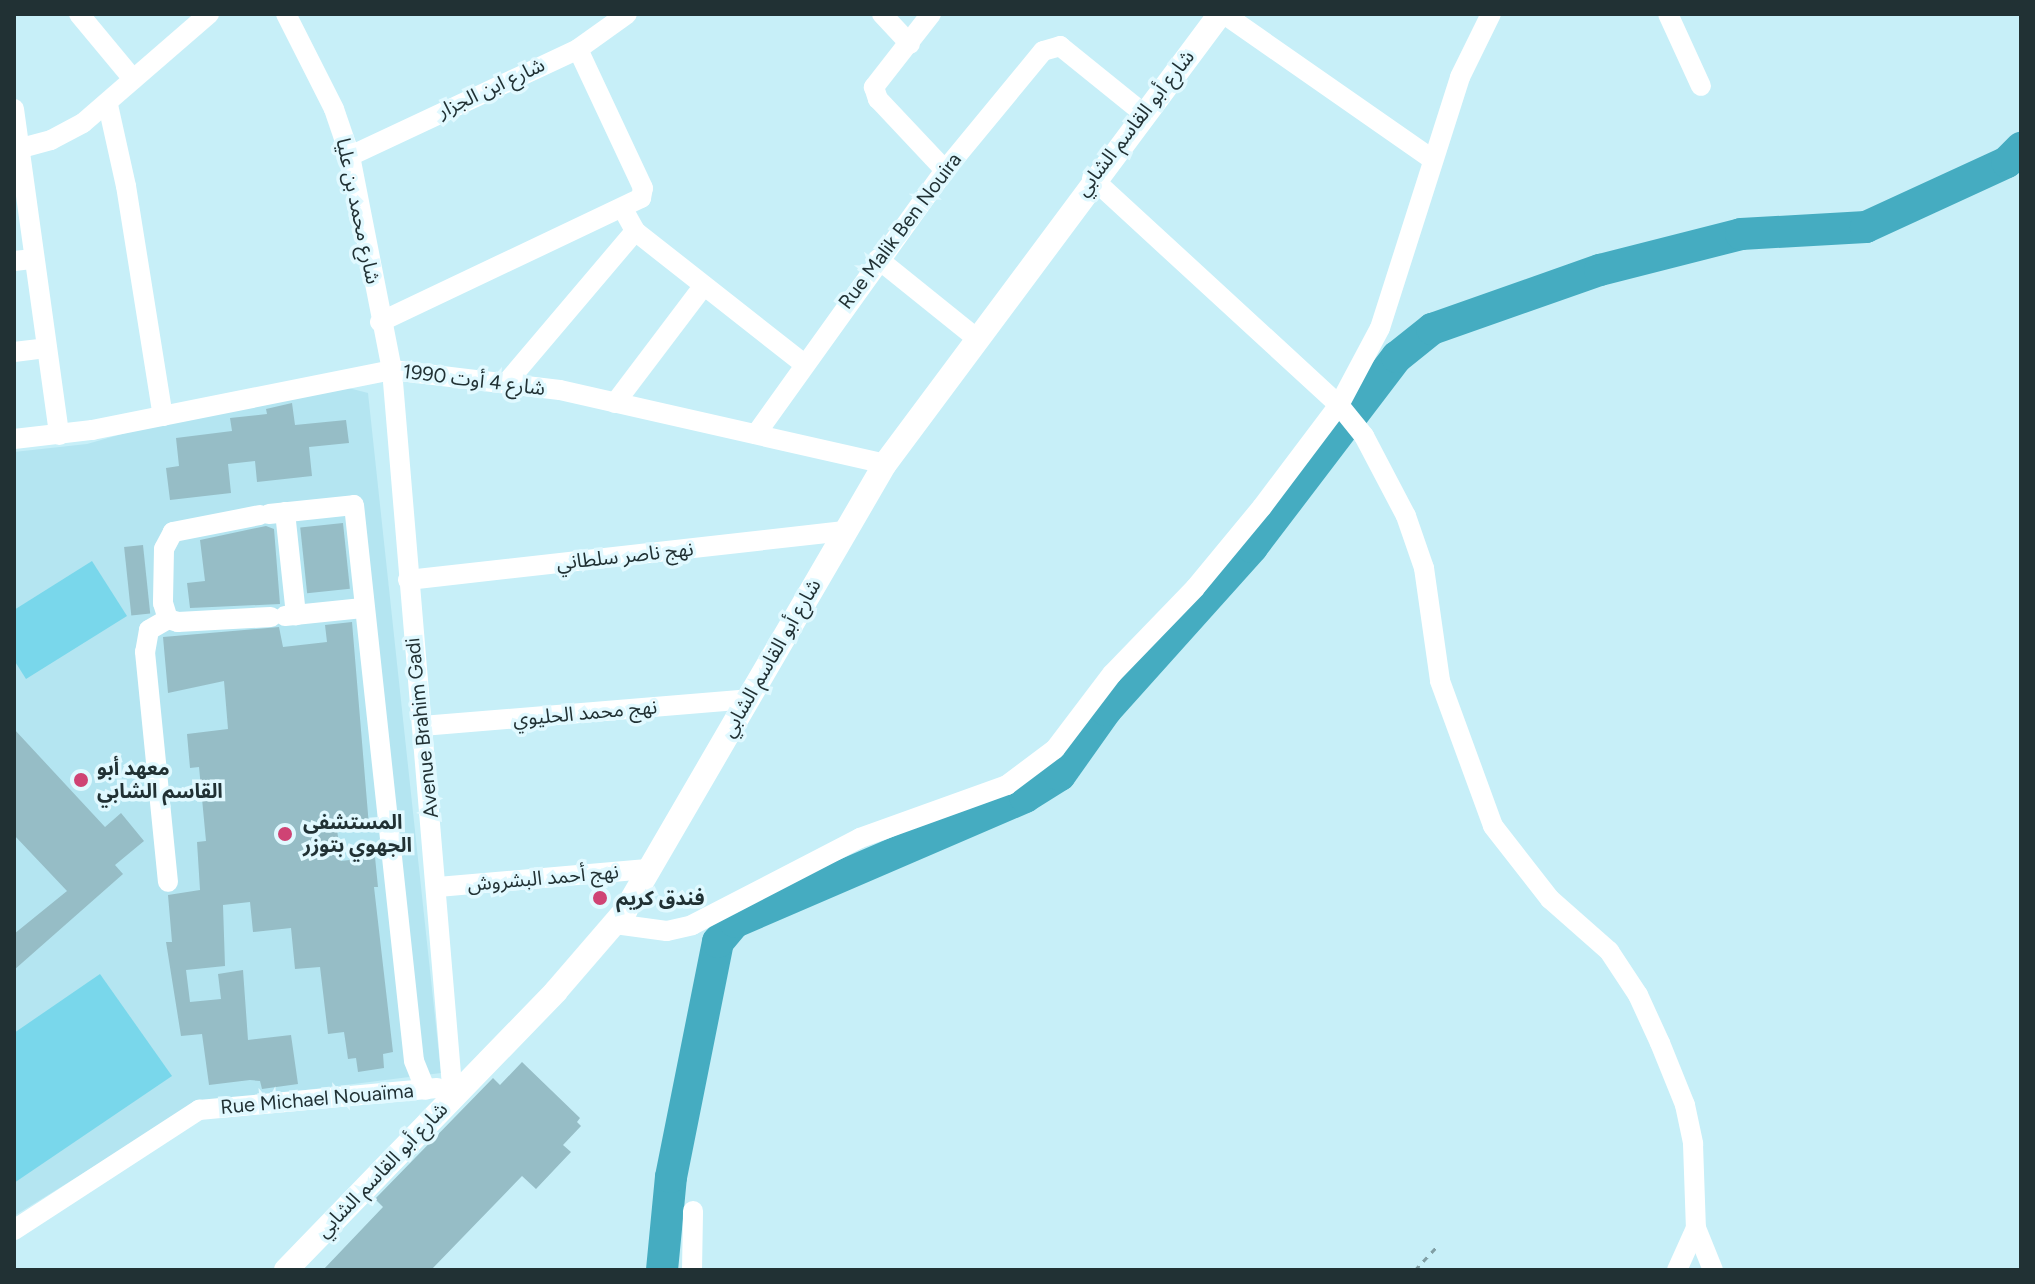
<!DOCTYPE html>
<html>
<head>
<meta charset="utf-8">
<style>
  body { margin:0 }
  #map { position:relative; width:2035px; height:1284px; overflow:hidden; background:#c7eff8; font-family:Figtree,"Noto Sans Arabic",sans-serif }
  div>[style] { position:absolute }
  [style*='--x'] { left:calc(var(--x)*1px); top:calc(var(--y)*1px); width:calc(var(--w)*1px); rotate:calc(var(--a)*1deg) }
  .built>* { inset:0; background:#b4e5f1 }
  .green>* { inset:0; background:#79d7eb }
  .river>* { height:32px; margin:-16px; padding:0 16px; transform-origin:16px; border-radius:16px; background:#45acc1 }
  .building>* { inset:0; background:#96bdc6; transform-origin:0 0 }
  .path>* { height:3px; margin-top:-1.5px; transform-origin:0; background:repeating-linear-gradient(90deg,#819fa5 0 6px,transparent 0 12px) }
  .minor>* { height:20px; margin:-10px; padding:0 10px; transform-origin:10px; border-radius:10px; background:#fff }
  .major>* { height:24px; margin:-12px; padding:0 12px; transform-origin:12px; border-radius:12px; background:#fff }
  .dots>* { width:22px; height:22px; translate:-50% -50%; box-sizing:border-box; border:4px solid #e1f9ff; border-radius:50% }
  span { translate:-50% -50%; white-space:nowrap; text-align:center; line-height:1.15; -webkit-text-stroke:7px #e1f9ff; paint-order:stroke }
  .street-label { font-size:20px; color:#213134 }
  .poi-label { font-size:20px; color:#213134; font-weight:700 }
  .left { translate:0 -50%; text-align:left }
  .frame { position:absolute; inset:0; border:16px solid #213134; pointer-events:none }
</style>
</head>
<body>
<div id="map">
  <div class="built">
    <i style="clip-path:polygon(329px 383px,368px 393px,441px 1073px,195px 1104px,14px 1216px,14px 452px,87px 444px,263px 394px)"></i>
  </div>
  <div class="green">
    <i style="clip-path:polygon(92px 561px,127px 616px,26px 679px,14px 660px,14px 610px)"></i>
    <i style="clip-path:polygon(100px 974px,172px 1076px,14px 1183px,14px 1033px)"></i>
  </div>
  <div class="river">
    <i style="--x:662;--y:1270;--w:93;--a:-84.5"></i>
    <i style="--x:671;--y:1177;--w:240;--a:-78.7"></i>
    <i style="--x:718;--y:942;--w:26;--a:-50"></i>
    <i style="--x:735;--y:922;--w:316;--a:-23.3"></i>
    <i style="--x:1025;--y:797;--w:41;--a:-32.2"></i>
    <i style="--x:1060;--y:775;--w:80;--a:-54.7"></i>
    <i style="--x:1106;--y:710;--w:219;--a:-48.1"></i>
    <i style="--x:1252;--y:547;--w:239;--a:-52.7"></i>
    <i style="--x:1397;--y:357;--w:45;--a:-38.7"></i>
    <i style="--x:1432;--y:329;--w:178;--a:-19.4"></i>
    <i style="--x:1600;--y:270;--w:146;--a:-14.3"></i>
    <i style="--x:1741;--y:234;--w:125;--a:-3.2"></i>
    <i style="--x:1866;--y:227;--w:155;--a:-24.7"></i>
    <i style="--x:2007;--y:162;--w:20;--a:-45"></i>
  </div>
  <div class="building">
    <i style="clip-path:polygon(292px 403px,295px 425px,346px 420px,349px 443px,309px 447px,312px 476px,257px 482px,255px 461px,228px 464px,231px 493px,170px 500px,166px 468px,179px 466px,176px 438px,232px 431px,230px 418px,267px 414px,266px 409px)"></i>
    <i style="left:343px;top:523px;width:66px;height:43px;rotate:84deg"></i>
    <i style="clip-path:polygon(266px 526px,274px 529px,280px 604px,190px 608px,187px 583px,205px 581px,200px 540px)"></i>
    <i style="left:143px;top:545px;width:69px;height:19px;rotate:84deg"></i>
    <i style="clip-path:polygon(352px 622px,369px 826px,337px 829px,341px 861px,375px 857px,378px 887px,374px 887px,393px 1052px,383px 1054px,384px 1068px,358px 1072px,356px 1058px,348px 1059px,344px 1032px,328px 1034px,320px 967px,295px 969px,291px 928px,253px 932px,250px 902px,223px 905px,225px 966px,186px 970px,190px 1002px,221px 999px,218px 974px,243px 970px,248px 1040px,291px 1035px,298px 1084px,262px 1089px,260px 1081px,250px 1080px,209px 1085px,202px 1034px,181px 1036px,166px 942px,172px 942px,168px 895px,200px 890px,197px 842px,206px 841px,199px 767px,190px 768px,187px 734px,228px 729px,224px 681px,168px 693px,163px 637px,279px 627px,283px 647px,327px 642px,325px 625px)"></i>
    <i style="clip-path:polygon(14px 729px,105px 827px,121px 813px,144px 841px,115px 865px,123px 874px,14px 970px,14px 934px,67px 891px,14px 835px)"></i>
    <i style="clip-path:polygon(522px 1062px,580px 1118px,577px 1122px,581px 1126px,563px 1145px,571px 1152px,536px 1189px,522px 1176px,431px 1270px,323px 1270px,383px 1207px,375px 1199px,493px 1078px,500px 1085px)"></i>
  </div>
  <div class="path">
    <i style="--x:1415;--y:1270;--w:33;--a:-47"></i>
  </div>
  <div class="minor">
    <i style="--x:79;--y:14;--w:85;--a:50.3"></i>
    <i style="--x:286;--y:14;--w:106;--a:63.2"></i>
    <i style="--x:334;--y:109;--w:50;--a:71.2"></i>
    <i style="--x:350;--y:156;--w:218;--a:78.9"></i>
    <i style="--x:392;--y:370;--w:719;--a:85.21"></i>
    <i style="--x:882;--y:14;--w:41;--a:47"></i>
    <i style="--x:931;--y:14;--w:93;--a:128"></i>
    <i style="--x:874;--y:87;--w:13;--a:72"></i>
    <i style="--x:878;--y:99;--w:98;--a:46.7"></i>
    <i style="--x:1224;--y:14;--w:254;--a:34.9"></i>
    <i style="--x:1668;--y:14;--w:79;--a:65.4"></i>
    <i style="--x:108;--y:105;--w:83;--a:77.5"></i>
    <i style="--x:126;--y:186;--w:233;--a:80.9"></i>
    <i style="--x:14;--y:109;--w:329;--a:82.1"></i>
    <i style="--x:14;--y:150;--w:38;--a:-15"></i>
    <i style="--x:51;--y:140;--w:36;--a:-28"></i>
    <i style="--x:83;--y:123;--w:167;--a:-40.9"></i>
    <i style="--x:350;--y:156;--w:252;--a:-25.1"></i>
    <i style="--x:578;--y:49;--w:60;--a:-35.5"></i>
    <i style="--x:1092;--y:178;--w:335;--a:42.6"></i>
    <i style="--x:1339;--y:405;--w:40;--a:51"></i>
    <i style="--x:1364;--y:436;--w:90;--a:62.3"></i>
    <i style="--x:1406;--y:516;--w:55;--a:70.9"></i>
    <i style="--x:1424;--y:568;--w:114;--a:81.9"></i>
    <i style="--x:1440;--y:681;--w:154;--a:69.9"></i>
    <i style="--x:1493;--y:826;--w:93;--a:52"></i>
    <i style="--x:1550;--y:899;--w:79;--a:41.4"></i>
    <i style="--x:1609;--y:951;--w:53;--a:56.6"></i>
    <i style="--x:1638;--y:995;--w:53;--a:65.4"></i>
    <i style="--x:1660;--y:1043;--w:67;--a:68"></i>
    <i style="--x:1685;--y:1105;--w:40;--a:78"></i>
    <i style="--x:1693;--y:1144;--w:84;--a:88"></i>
    <i style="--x:1696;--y:1228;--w:45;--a:68"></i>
    <i style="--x:623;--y:209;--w:25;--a:61"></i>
    <i style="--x:635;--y:231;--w:215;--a:38.2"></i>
    <i style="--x:878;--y:259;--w:124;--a:38.8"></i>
    <i style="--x:14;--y:261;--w:20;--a:-6"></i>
    <i style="--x:380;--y:322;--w:289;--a:-25.4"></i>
    <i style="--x:641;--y:198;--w:10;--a:-79"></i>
    <i style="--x:643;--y:188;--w:153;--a:-115.1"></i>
    <i style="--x:14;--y:352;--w:32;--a:-7"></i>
    <i style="--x:508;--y:381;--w:197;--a:-49.7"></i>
    <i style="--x:615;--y:403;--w:144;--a:-52.9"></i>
    <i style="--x:756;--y:434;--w:325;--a:-54.4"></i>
    <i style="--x:945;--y:170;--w:154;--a:-50.5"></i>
    <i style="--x:1043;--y:51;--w:18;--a:-16"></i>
    <i style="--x:1060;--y:46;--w:107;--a:38.9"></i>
    <i style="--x:14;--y:439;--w:79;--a:-6.6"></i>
    <i style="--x:92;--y:430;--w:306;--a:-11.3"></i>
    <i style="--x:392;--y:370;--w:169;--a:6.8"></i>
    <i style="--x:560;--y:390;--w:333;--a:12.8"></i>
    <i style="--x:285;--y:512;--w:104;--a:83.9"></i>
    <i style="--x:269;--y:514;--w:85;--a:-6"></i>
    <i style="--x:354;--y:505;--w:559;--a:83.84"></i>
    <i style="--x:414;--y:1061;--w:31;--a:68"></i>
    <i style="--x:260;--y:515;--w:89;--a:168.9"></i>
    <i style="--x:173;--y:532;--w:19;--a:118"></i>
    <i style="--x:164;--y:549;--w:54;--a:91.1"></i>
    <i style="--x:163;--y:603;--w:17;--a:73"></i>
    <i style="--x:168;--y:619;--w:10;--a:17"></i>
    <i style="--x:178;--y:622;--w:93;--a:-3.1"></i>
    <i style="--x:408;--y:580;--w:437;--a:-6.4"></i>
    <i style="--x:285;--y:616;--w:78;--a:-5.9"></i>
    <i style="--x:168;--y:619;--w:22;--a:150"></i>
    <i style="--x:149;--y:630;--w:22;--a:100"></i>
    <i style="--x:145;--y:652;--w:231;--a:84.3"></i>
    <i style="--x:422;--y:726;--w:328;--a:-4.7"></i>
    <i style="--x:438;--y:887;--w:210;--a:-4.9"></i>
    <i style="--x:615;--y:924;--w:52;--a:7.7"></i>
    <i style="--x:667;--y:931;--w:26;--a:-13"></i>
    <i style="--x:692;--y:925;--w:189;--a:-27.4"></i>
    <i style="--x:860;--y:838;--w:156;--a:-19.8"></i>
    <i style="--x:1007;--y:785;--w:60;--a:-36.9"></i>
    <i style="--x:1055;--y:749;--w:94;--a:-52.8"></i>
    <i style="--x:1112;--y:674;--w:120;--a:-46"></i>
    <i style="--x:1195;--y:588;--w:105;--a:-50.4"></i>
    <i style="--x:1262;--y:507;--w:128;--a:-53"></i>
    <i style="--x:1339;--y:405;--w:87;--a:-62"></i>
    <i style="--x:1380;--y:328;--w:263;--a:-72.3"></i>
    <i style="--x:1460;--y:77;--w:70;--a:-63.8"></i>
    <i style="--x:14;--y:1230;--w:221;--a:-33"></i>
    <i style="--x:199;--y:1110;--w:239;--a:-5.3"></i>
    <i style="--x:692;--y:1270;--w:59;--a:-89"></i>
    <i style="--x:1677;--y:1270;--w:46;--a:-65.7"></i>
  </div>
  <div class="major">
    <i style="--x:286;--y:1270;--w:388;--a:-45.9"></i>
    <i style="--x:556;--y:991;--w:106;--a:-49.2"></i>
    <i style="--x:625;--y:911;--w:517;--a:-59.82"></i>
    <i style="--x:885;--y:464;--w:561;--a:-53.33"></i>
  </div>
  <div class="dots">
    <i style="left:81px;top:780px;background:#cf4374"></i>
    <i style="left:285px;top:834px;background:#cf4374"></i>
    <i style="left:600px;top:898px;background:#cf4374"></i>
  </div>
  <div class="street-label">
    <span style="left:491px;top:88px;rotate:-25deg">شارع ابن الجزار</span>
    <span style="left:1135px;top:123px;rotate:-52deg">شارع أبو القاسم الشابي</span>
    <span style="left:358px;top:211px;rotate:78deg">شارع محمد بن عليا</span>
    <span style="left:900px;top:231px;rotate:-53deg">Rue Malik Ben Nouira</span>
    <span style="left:474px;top:380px;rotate:7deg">شارع 4 أوت 1990</span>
    <span style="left:625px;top:556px;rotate:-6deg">نهج ناصر سلطاني</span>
    <span style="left:771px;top:658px;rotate:-60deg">شارع أبو القاسم الشابي</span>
    <span style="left:585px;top:713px;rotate:-5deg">نهج محمد الحليوي</span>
    <span style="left:422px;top:728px;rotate:-96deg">Avenue Brahim Gadi</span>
    <span style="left:543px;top:878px;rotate:-5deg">نهج أحمد البشروش</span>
    <span style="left:317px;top:1099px;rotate:-5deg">Rue Michael Nouaïma</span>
    <span style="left:382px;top:1170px;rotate:-46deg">شارع أبو القاسم الشابي</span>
  </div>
  <div class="poi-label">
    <span class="left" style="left:97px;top:780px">معهد أبو<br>القاسم الشابي</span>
    <span class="left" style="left:303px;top:834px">المستشفى<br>الجهوي بتوزر</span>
    <span class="left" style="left:616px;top:898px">فندق كريم</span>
  </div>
  <div class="frame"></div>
</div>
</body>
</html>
